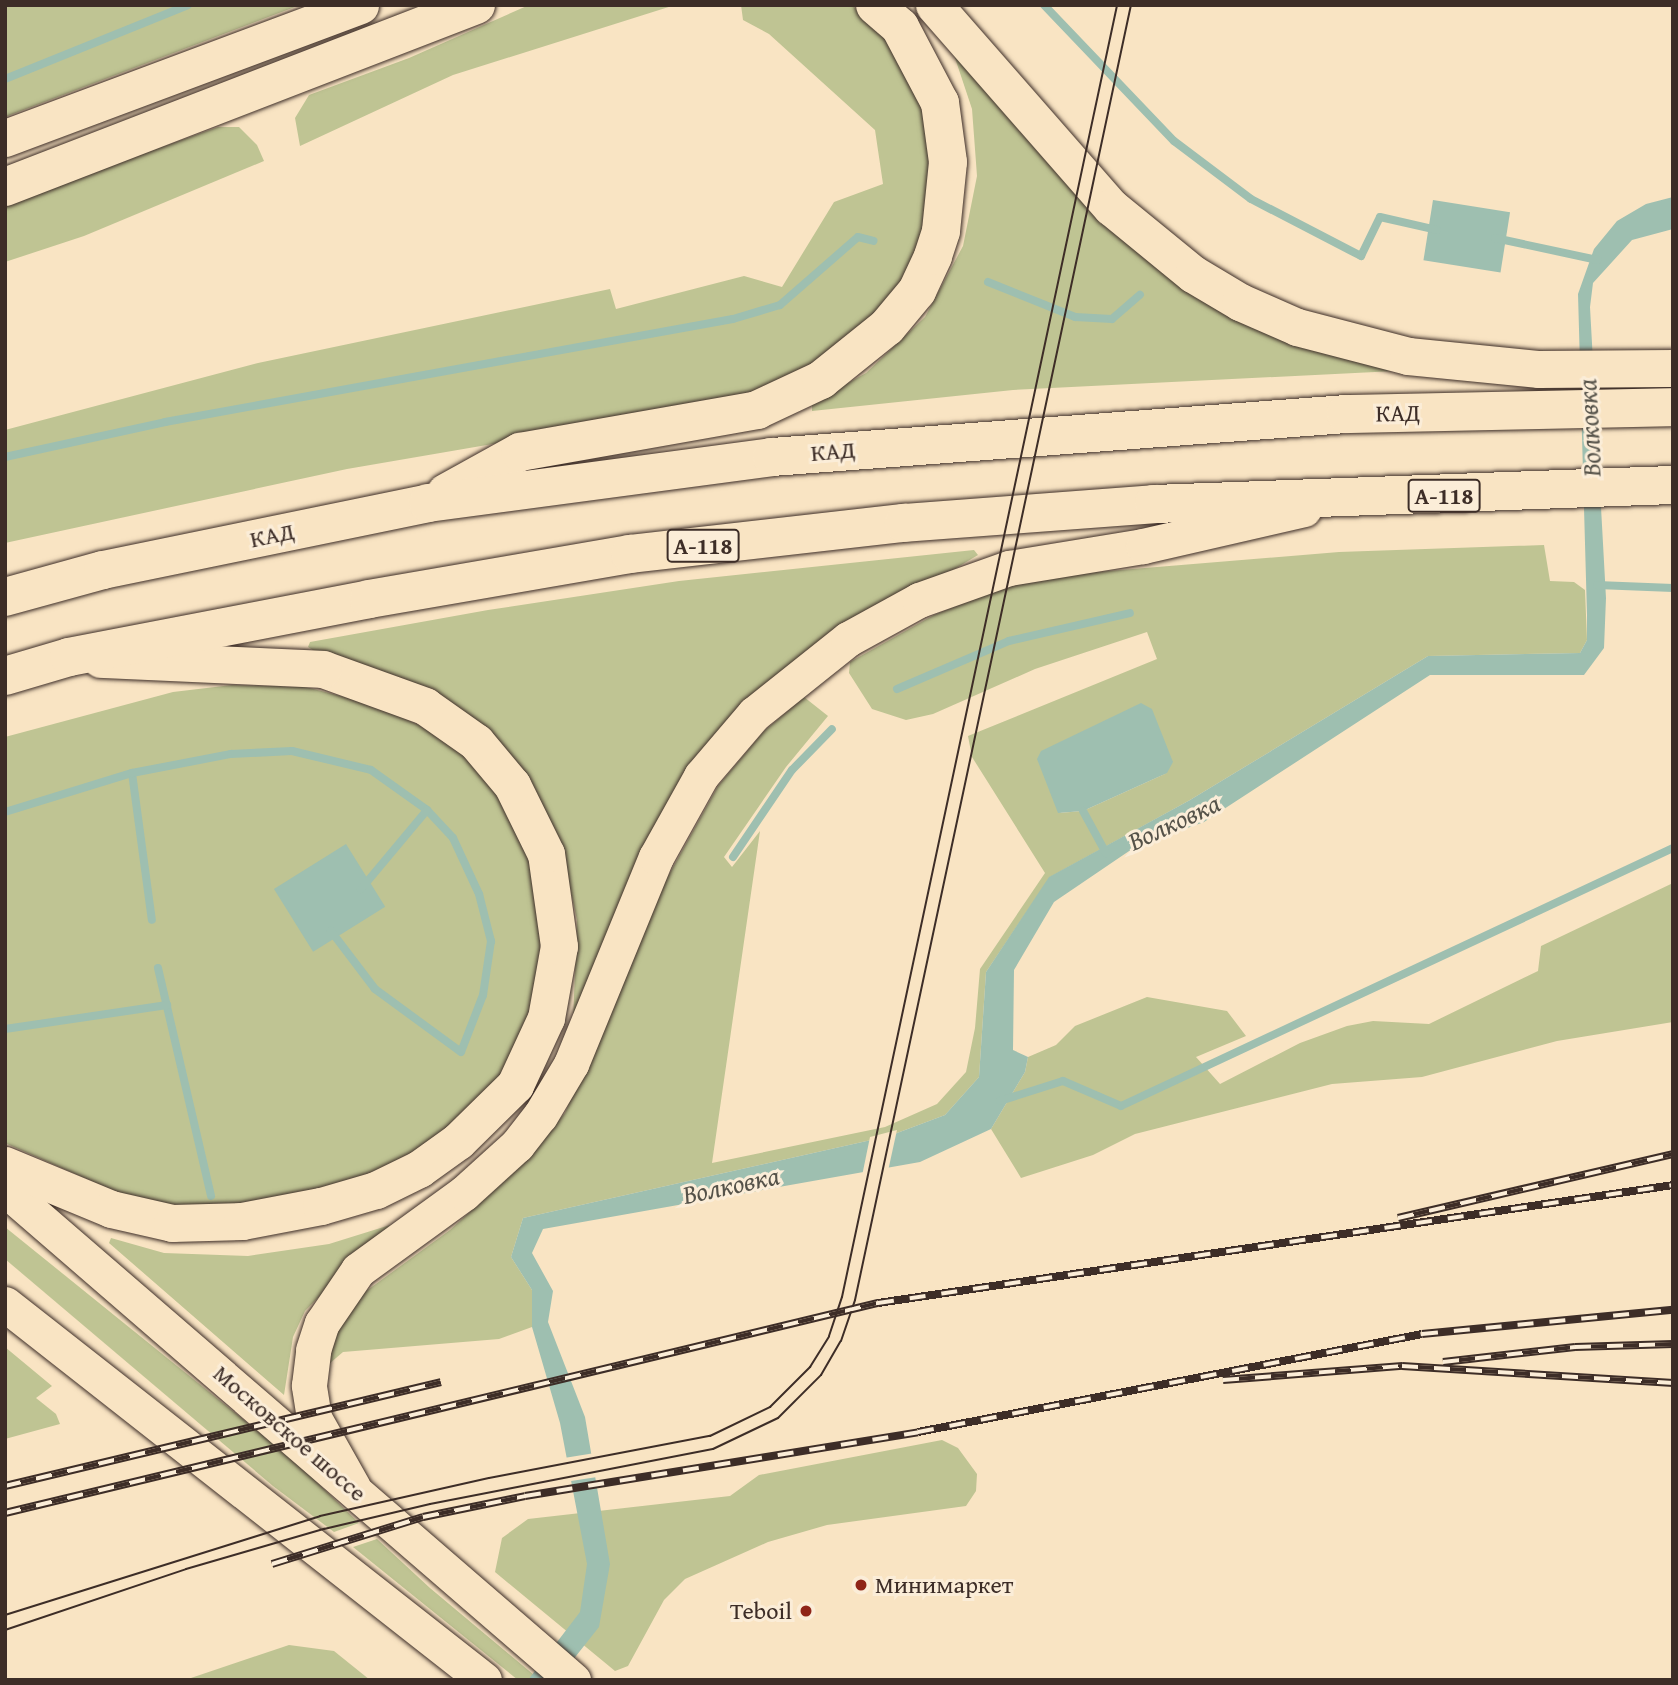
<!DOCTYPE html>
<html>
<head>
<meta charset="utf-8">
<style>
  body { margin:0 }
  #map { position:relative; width:1678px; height:1685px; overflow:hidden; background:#f9e4c3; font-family:"Gentium Book Plus",serif }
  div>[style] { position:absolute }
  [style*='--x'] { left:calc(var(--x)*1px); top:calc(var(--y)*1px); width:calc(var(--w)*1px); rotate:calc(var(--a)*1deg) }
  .green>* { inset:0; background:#bfc493 }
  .water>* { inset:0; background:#9ebfb0; transform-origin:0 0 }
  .pier>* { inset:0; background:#f9e4c3; transform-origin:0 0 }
  .stream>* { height:8px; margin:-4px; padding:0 4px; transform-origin:4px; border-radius:4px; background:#9ebfb0 }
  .roads { filter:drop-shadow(0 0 2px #3d2d27) drop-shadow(0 0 2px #3d2d27) }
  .primary>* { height:35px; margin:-17.5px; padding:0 17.5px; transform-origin:17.5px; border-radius:17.5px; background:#f9e4c3 }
  .trunk>* { height:37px; margin:-18.5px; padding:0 18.5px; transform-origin:18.5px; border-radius:18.5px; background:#f9e4c3 }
  .motorway>* { height:38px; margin:-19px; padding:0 19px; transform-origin:19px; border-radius:19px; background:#f9e4c3 }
  .tram>* { height:2px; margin:-1px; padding:0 1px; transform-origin:1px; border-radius:1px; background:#3d2d27 }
  .rail>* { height:8px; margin-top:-4px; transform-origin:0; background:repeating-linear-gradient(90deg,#fbedd8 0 16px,#3d2d27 0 32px); box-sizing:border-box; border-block:2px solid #3d2d27 }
  .dots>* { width:19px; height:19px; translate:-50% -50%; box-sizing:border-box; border:4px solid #fbedd8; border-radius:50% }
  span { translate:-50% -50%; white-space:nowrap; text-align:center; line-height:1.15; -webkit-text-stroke:6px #fbedd8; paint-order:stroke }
  .shield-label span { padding:2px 5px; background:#fbedd8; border:2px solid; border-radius:5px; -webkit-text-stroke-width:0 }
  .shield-label { font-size:23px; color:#3d2d27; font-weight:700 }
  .street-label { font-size:24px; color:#3d2d27 }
  .poi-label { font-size:24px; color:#3d2d27 }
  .left { translate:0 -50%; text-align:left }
  .right { translate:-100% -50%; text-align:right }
  .water-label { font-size:26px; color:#555249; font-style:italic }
  .frame { position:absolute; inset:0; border:7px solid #3d2d27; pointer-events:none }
</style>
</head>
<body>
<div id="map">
  <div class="green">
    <i style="clip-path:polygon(5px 5px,300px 5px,5px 117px)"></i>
    <i style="clip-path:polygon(529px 5px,675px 5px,453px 75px,300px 146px,295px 118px,309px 95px,409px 58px)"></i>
    <i style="clip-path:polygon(741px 5px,854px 7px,890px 43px,918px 96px,934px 159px,922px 251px,883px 317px,792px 383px,586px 428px,347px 469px,5px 543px,5px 430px,258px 363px,610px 289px,616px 309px,744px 276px,782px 287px,834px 202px,883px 184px,875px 130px,769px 34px,743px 20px)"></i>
    <i style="clip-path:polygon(951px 46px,1098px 204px,1395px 371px,1013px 390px,812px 411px,812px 403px,866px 373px,925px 317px,963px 246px,977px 176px,972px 109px)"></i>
    <i style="clip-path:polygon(218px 127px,239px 127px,257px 145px,264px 161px,84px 236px,5px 262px,5px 203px)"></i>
    <i style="clip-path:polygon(evenodd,1544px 545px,1550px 581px,1574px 582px,1585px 590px,1587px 640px,1580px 653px,1428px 656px,1190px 800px,1050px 877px,986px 972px,979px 1077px,945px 1115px,889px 1136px,523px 1218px,511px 1257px,532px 1290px,532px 1327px,499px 1339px,343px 1352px,329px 1364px,338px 1326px,358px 1297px,450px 1230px,516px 1170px,565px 1113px,646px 916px,718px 786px,763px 732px,804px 697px,828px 716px,786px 767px,724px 857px,732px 867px,760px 831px,712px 1163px,885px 1127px,937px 1104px,966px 1072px,975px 1028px,980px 969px,1045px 873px,972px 757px,968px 736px,1157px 659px,1147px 632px,1035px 669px,933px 714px,906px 720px,872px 709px,849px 673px,850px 662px,934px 615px,995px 590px,1048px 576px,1339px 552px,1544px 545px,1167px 773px,1083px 811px,1059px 813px,1167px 773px)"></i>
    <i style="clip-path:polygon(974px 550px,978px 555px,774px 677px,573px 1022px,577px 920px,565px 865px,523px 780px,308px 647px,310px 642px,488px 610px,679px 581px)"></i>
    <i style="clip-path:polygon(232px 685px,306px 687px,375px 705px,432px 731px,473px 763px,505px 803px,526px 844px,544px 907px,535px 1017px,481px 1109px,385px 1173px,291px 1201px,155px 1209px,5px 1143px,5px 737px,173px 692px)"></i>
    <i style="clip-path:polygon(1673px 883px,1673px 1022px,1557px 1041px,1422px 1077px,1332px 1084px,1135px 1134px,1093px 1155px,1021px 1178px,991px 1129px,1025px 1072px,1028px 1057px,1056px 1045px,1075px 1026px,1147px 997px,1227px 1011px,1246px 1036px,1196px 1057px,1220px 1084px,1300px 1043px,1347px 1026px,1373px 1021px,1429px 1024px,1538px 971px,1541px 946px)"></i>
    <i style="clip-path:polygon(390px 1225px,305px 1311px,293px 1337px,284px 1395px,109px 1243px,111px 1238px,164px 1253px,248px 1256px,329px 1244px)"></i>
    <i style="clip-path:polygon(5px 1227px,296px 1462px,359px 1523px,334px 1532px,273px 1486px,5px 1259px)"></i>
    <i style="clip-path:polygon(5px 1347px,52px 1386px,36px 1398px,56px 1414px,60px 1424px,5px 1439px)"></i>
    <i style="clip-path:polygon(942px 1440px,958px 1448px,977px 1474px,976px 1491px,966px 1506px,827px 1525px,768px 1542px,685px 1579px,664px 1600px,628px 1666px,615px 1671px,495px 1572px,502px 1538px,528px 1519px,730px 1496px,759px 1475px)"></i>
    <i style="clip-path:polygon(377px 1539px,430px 1588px,540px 1680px,518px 1680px,353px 1547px)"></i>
    <i style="clip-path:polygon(289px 1645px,334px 1651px,370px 1680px,185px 1680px)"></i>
  </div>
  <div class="water">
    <i style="clip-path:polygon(1673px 197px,1673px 229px,1632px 240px,1593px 283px,1590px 307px,1606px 598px,1604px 648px,1584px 675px,1430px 675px,1204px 822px,1135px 847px,1054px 902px,1014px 970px,1013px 1050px,1028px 1057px,1025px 1072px,991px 1129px,920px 1162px,543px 1229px,532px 1253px,553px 1291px,548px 1322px,585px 1417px,610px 1564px,599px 1627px,557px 1680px,528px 1680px,580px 1612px,587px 1564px,560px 1423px,532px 1327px,532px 1290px,511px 1257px,523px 1218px,889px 1136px,945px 1115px,979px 1077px,986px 972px,1049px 877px,1190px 800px,1428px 656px,1580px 653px,1587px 640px,1587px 615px,1578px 294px,1594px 249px,1617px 221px,1646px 204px)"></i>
    <i style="left:1433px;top:200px;width:78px;height:61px;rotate:9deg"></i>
    <i style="clip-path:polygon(1141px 703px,1152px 709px,1173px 762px,1167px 773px,1083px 811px,1058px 813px,1037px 759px,1041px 751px)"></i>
    <i style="left:346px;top:844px;width:74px;height:85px;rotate:58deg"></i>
  </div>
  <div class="pier">
    <i style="clip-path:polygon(897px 1130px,888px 1171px,862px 1176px,870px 1137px)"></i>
    <i style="left:595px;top:1453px;width:24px;height:33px;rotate:81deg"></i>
  </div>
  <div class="stream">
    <i style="--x:1044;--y:5;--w:188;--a:46.3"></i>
    <i style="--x:1174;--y:141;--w:96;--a:37"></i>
    <i style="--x:1251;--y:199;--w:124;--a:27.4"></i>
    <i style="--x:1361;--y:256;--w:43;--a:-64"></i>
    <i style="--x:1380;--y:217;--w:58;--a:12.8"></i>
    <i style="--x:5;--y:79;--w:197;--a:-22"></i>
    <i style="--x:1495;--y:238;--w:105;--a:12.1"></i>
    <i style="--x:988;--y:282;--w:94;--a:21.9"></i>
    <i style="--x:1075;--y:317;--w:37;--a:3"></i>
    <i style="--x:1112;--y:319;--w:37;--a:-41"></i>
    <i style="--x:5;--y:457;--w:164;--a:-12.3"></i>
    <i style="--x:165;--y:422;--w:577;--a:-10.28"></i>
    <i style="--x:733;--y:319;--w:49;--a:-16.6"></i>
    <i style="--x:780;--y:305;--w:103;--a:-41.1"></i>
    <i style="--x:858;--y:237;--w:16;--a:14"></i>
    <i style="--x:1597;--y:585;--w:76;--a:2.3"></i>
    <i style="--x:897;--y:689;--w:122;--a:-23.2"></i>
    <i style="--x:1009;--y:641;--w:124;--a:-13"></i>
    <i style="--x:132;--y:773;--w:148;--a:82.3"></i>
    <i style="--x:1083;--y:811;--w:48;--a:61.3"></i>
    <i style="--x:5;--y:812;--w:133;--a:-17.1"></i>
    <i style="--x:132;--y:773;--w:101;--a:-10.9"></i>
    <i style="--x:231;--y:754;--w:61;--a:-2.8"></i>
    <i style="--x:292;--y:751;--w:81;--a:13.5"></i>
    <i style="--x:371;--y:770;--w:69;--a:35.5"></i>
    <i style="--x:427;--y:810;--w:38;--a:47"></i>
    <i style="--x:453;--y:838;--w:62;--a:65.1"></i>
    <i style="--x:479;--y:894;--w:49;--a:75.7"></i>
    <i style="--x:491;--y:941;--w:55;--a:98.4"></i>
    <i style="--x:483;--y:995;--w:61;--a:111.1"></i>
    <i style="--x:461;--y:1052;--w:107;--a:-143.8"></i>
    <i style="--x:375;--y:989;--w:73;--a:-127.2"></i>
    <i style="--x:733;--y:857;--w:105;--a:-55.9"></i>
    <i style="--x:792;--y:770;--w:57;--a:-45.7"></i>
    <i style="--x:361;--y:889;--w:103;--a:-50.1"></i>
    <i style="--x:158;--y:968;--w:234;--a:76.9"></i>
    <i style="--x:5;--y:1029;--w:164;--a:-8.4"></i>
    <i style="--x:1000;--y:1101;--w:66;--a:-17.6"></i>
    <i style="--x:1063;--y:1081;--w:63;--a:23.3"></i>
    <i style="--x:1121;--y:1106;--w:609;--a:-25.05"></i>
  </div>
  <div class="roads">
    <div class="primary">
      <i style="--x:5;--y:1189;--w:751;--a:40.84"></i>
      <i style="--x:5;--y:1304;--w:609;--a:38.13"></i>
      <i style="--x:353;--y:1487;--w:79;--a:-119.5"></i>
      <i style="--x:314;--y:1418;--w:33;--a:-99"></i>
      <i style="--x:309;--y:1385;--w:35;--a:-83"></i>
      <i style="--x:313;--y:1350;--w:28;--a:-72"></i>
      <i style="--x:322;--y:1323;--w:64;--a:-55.8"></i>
      <i style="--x:358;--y:1270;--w:131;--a:-36"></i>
      <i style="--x:464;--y:1193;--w:72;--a:-42.2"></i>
      <i style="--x:517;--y:1145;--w:37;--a:-52"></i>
      <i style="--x:540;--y:1116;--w:61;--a:-59.2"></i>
      <i style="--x:571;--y:1064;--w:224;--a:-67.7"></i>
      <i style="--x:656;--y:857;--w:93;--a:-60.9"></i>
      <i style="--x:701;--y:776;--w:82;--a:-49.5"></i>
      <i style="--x:754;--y:714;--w:120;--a:-38.6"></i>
      <i style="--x:848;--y:639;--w:81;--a:-28.8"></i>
      <i style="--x:919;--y:600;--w:96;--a:-19.6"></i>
      <i style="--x:1009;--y:568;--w:136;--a:-9.3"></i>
      <i style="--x:1143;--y:546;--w:165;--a:-12.9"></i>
    </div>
    <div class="trunk">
      <i style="--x:934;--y:5;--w:269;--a:48.8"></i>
      <i style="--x:1111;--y:207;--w:106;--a:39.3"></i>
      <i style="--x:1193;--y:274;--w:55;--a:30.8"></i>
      <i style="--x:1240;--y:302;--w:62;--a:23.7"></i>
      <i style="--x:1297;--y:327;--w:115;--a:14.6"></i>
      <i style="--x:1408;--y:356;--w:132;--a:5.7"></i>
      <i style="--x:1539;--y:369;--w:134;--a:-0.4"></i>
      <i style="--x:5;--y:138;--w:379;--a:-20.5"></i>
      <i style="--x:5;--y:1165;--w:115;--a:22.5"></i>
      <i style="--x:111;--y:1209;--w:63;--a:12.9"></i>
      <i style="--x:172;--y:1223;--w:70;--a:-1.6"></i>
      <i style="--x:242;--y:1221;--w:80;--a:-10.8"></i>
      <i style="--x:321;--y:1206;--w:57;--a:-16.2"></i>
      <i style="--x:376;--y:1190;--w:48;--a:-26"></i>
      <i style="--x:419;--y:1169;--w:48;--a:-35.7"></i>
      <i style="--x:458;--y:1141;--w:80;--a:-44.5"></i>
      <i style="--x:515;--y:1085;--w:74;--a:-65.2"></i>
      <i style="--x:546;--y:1018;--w:73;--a:-79.8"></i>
      <i style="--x:559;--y:946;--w:93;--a:-98"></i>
      <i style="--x:546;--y:854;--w:77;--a:-116.2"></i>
      <i style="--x:512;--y:785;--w:56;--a:-129.9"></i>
      <i style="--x:476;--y:742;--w:62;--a:-144.8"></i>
      <i style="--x:425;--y:706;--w:109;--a:-160.1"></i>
      <i style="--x:323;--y:669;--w:223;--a:-177.4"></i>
    </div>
    <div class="motorway">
      <i style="--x:5;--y:187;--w:505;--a:-21.13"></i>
      <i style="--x:446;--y:493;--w:85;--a:-29"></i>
      <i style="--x:520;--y:452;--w:241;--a:-10"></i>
      <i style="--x:757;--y:410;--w:71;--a:-25.1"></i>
      <i style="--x:821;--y:380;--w:85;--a:-38.8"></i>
      <i style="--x:887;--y:327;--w:47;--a:-50.2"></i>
      <i style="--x:917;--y:291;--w:38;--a:-65"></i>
      <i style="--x:933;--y:256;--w:26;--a:-72"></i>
      <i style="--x:941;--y:231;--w:69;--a:-84.2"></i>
      <i style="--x:948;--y:162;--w:60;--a:-97.7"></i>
      <i style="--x:940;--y:103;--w:86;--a:-117.8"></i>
      <i style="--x:900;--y:27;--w:33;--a:-139"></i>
      <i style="--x:5;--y:597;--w:102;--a:-15.4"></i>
      <i style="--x:103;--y:570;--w:332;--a:-11.6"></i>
      <i style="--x:428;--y:503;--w:347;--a:-7.6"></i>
      <i style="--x:772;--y:457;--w:576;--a:-4.28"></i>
      <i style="--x:1346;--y:414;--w:327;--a:-1.2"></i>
      <i style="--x:5;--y:676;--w:67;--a:-16.5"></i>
      <i style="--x:69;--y:657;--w:306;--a:-10.9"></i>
      <i style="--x:369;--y:599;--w:265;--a:-9.8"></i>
      <i style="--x:630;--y:554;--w:276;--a:-6.5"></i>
      <i style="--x:904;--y:523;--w:251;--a:-4.3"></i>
      <i style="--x:1154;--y:504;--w:519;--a:-2.1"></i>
    </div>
  </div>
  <div class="tram">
    <i style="--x:5;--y:1615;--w:330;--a:-17.4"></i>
    <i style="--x:320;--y:1516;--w:173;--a:-12.7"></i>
    <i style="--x:489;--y:1478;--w:225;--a:-10.8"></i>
    <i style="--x:710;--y:1436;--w:67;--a:-25.8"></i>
    <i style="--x:770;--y:1407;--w:57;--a:-45"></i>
    <i style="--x:810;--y:1367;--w:36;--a:-58"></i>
    <i style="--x:829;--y:1336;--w:41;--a:-71.6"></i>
    <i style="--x:842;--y:1297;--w:1321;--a:-77.98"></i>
    <i style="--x:5;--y:1630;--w:191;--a:-18.6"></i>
    <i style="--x:186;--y:1569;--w:144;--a:-16.2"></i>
    <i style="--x:324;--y:1529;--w:109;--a:-13.3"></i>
    <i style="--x:430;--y:1504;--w:288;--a:-11"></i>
    <i style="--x:713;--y:1449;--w:72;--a:-25.5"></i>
    <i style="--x:778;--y:1418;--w:61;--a:-45"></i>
    <i style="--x:821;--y:1375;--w:39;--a:-60"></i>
    <i style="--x:841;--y:1341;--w:43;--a:-71.1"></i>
    <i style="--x:855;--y:1300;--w:1324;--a:-77.97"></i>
  </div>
  <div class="rail">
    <i style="--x:1398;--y:1218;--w:282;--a:-13.1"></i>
    <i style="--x:1443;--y:1362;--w:133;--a:-6.5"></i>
    <i style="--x:1575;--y:1347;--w:98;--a:-1.8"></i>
    <i style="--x:1223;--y:1380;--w:180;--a:-4.5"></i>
    <i style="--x:1402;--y:1366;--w:272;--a:3.6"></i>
    <i style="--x:5;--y:1486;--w:448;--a:-13.4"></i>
    <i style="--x:5;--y:1513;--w:898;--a:-13.53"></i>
    <i style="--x:878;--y:1303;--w:804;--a:-8.44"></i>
    <i style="--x:272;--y:1564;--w:158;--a:-17.3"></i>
    <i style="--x:423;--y:1517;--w:104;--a:-11.6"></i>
    <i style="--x:525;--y:1496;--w:398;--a:-9.2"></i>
    <i style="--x:918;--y:1432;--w:513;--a:-11"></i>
    <i style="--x:1422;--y:1334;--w:252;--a:-5.5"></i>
  </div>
  <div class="dots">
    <i style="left:861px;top:1585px;background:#8f2418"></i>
    <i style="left:806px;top:1611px;background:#8f2418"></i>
  </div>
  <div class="shield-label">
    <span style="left:1444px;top:496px">А-118</span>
    <span style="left:703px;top:546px">А-118</span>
  </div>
  <div class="street-label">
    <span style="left:1398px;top:413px;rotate:-1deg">КАД</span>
    <span style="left:833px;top:451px;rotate:-5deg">КАД</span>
    <span style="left:272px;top:535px;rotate:-12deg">КАД</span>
    <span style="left:290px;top:1433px;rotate:41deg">Московское шоссе</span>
  </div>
  <div class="poi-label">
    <span class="left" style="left:875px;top:1585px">Минимаркет</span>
    <span class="right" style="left:792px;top:1611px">Teboil</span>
  </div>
  <div class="water-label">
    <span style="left:1589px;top:428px;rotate:-93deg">Волковка</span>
    <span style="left:1174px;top:822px;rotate:-25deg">Волковка</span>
    <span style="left:731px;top:1185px;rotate:-12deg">Волковка</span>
  </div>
  <div class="frame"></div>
</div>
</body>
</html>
